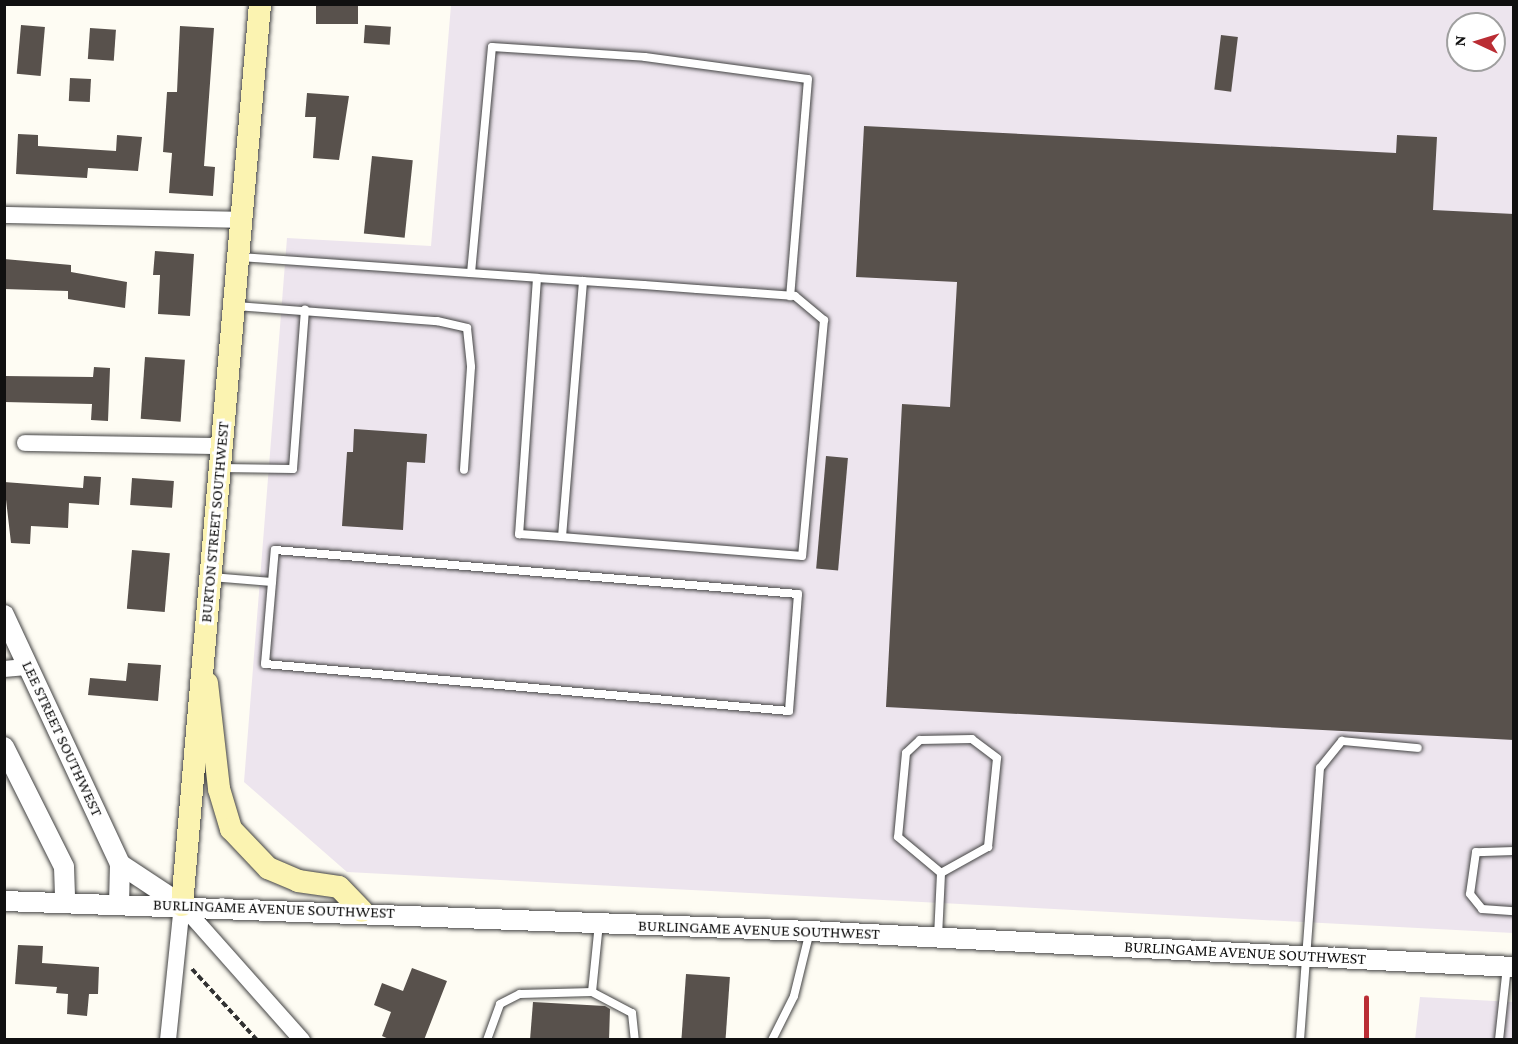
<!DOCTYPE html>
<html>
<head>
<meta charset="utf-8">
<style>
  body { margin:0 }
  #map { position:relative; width:1518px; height:1044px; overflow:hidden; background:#fefcf3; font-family:"Crimson Pro",serif }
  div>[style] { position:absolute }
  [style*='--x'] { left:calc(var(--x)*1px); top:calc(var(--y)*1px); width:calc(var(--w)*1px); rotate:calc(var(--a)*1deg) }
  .industrial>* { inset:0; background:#ede5ee }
  .building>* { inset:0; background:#58514c; transform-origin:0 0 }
  .path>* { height:4px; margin-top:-2px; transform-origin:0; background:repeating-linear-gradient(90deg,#323232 0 6px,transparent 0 9px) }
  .roads { filter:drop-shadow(0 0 2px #434343) drop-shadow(0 0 2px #434343) }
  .service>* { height:8px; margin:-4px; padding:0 4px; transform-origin:4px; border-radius:4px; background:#fff }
  .minor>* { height:16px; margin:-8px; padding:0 8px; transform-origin:8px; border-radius:8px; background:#fff }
  .tertiary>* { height:20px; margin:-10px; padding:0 10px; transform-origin:10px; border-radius:10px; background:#fff }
  .secondary>* { height:22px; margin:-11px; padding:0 11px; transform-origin:11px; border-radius:11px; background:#fbf3b1 }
  .rail>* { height:4.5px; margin:-2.25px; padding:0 2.25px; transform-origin:2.25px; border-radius:2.25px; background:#ba2d34 }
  span { translate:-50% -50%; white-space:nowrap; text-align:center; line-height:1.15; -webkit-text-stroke:6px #fff; paint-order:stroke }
  .street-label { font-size:16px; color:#101010 }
  .frame { position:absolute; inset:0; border:6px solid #101010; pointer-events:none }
  .north { position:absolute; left:1446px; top:12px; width:60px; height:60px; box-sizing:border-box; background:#fff; border:2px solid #9f9f9f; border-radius:50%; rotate:274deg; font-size:16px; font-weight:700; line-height:24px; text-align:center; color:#101010 }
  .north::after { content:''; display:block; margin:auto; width:21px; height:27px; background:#ba2d34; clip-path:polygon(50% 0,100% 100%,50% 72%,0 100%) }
</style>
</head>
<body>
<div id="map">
  <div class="industrial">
    <i style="clip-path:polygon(evenodd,451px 5px,1513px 5px,1513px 933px,347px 872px,244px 782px,287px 238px,431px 246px,451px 5px,1458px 24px,1494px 24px,1494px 60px,1458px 60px,1458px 24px)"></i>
    <i style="clip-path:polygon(1420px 997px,1513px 1002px,1513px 1039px,1415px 1040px)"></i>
  </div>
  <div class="building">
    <i style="left:316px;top:4px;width:42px;height:20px"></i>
    <i style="left:21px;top:25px;width:24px;height:49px;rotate:5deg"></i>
    <i style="left:365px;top:25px;width:26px;height:18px;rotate:4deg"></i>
    <i style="clip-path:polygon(180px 26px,214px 28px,204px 166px,215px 167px,213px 196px,169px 193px,172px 153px,163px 152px,167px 92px,177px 92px)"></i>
    <i style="left:90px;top:28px;width:26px;height:31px;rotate:4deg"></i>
    <i style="left:1221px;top:35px;width:17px;height:55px;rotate:7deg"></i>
    <i style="left:70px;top:78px;width:21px;height:23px;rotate:3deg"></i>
    <i style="clip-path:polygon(307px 93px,349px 96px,339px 160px,313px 158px,316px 117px,305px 117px)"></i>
    <i style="clip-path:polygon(864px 126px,1396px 153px,1397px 135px,1437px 137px,1433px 210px,1514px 214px,1514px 740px,886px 707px,902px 404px,950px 407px,957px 282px,856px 277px)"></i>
    <i style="clip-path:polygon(18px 134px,38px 135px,38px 146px,116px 151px,117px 135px,142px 137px,138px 171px,88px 168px,87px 178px,16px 174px)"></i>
    <i style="left:372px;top:156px;width:41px;height:78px;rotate:6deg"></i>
    <i style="clip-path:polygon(155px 251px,194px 254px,190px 316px,158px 314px,160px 275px,153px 275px)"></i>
    <i style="clip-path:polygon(4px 259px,71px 265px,71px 272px,127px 282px,125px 308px,68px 299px,68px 291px,4px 289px)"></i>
    <i style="left:145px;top:357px;width:40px;height:62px;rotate:4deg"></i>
    <i style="clip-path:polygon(94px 367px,110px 368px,108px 421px,91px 420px,92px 404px,4px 402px,4px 376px,93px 377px)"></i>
    <i style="clip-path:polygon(354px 429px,427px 434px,425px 463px,407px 462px,403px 530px,342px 526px,347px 452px,353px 452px)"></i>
    <i style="left:826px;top:456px;width:22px;height:113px;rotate:5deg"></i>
    <i style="clip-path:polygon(84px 476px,101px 477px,99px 505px,69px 503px,68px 528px,31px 526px,30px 544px,11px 543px,4px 482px,83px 488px)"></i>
    <i style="left:132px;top:478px;width:42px;height:27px;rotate:4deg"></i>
    <i style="left:132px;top:550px;width:38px;height:59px;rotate:5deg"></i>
    <i style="clip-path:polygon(128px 663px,161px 665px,158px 701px,88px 695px,90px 678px,126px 681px)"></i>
    <i style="clip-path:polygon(18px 945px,43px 946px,42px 963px,99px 967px,98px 994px,89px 994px,87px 1016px,67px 1014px,68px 994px,56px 993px,57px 987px,15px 984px)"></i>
    <i style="clip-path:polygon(412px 968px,447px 981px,424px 1040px,391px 1040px,382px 1036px,391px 1012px,374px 1005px,382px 983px,403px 991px)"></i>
    <i style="left:686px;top:974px;width:44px;height:66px;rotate:4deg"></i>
    <i style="clip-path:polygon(533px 1002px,605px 1006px,610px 1009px,609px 1040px,530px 1040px)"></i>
  </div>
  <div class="path">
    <i style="--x:192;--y:969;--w:96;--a:47.5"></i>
  </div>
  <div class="roads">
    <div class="service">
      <i style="--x:240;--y:257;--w:298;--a:4"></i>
      <i style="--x:537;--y:278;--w:46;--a:3.7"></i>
      <i style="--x:583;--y:281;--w:61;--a:3.8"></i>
      <i style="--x:644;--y:285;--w:53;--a:4.3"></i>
      <i style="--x:697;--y:289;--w:57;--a:4"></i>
      <i style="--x:754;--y:293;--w:41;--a:4.2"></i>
      <i style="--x:795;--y:296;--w:38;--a:40"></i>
      <i style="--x:824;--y:320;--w:237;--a:95.3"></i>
      <i style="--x:802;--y:556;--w:241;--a:-175.5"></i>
      <i style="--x:562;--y:537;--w:257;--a:-85.3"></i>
      <i style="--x:471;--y:273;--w:227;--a:-84.7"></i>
      <i style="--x:492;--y:47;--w:153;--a:3.7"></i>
      <i style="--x:645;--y:57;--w:164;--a:7.7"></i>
      <i style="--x:808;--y:79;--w:218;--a:94.7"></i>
      <i style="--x:537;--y:278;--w:257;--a:94"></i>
      <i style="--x:519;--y:534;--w:43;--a:4"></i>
      <i style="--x:236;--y:306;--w:202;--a:4.3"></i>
      <i style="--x:437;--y:321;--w:31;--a:13"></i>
      <i style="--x:467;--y:328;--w:39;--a:84"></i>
      <i style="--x:471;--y:367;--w:103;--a:93.9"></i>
      <i style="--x:220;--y:468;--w:73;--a:0.8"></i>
      <i style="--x:293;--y:469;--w:160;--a:-85.7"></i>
      <i style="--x:211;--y:577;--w:61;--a:4.7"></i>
      <i style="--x:272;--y:582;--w:32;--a:-85"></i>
      <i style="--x:275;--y:550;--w:525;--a:4.81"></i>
      <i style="--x:798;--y:594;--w:117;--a:94.4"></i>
      <i style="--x:789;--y:711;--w:526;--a:-174.87"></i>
      <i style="--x:265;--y:664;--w:82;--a:-85.1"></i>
      <i style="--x:1514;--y:851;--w:38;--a:178"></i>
      <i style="--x:1476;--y:852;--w:42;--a:98.1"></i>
      <i style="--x:1470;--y:894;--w:19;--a:51"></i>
      <i style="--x:1482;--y:909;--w:32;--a:4"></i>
      <i style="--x:938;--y:937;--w:64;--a:-87.3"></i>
      <i style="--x:941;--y:873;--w:54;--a:-29"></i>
      <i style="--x:988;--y:847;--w:89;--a:-84.2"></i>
      <i style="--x:997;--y:758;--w:31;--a:-143"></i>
      <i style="--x:972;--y:739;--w:52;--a:178.9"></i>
      <i style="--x:920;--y:740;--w:19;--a:137"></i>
      <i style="--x:906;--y:753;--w:84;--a:95.4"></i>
      <i style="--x:898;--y:837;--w:56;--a:39.9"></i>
      <i style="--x:592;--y:992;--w:45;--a:27.7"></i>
      <i style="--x:632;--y:1013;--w:27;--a:84"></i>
      <i style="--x:487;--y:1040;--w:38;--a:-70"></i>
      <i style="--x:500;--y:1004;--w:22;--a:-27"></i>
      <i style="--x:520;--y:994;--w:72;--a:-1.6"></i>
      <i style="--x:592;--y:992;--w:69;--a:-84.2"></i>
      <i style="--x:772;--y:1040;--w:49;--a:-63.4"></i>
      <i style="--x:794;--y:996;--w:67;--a:-76.2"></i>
      <i style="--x:1300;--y:1040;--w:273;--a:-85.8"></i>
      <i style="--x:1320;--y:768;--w:35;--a:-51"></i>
      <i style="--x:1342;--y:741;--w:76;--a:5.3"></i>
      <i style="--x:1499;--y:1040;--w:74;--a:-83.8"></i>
    </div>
    <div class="minor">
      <i style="--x:4;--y:215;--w:236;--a:1.2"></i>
      <i style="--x:25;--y:443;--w:196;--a:0.9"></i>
      <i style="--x:4;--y:669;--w:25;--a:-5"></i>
      <i style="--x:182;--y:905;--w:181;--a:48.4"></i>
      <i style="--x:168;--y:1040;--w:136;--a:-84.1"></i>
    </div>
    <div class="tertiary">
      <i style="--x:4;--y:615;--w:275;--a:65"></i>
      <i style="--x:120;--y:864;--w:40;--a:91.4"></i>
      <i style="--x:4;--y:747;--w:134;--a:63.4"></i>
      <i style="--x:64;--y:867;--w:36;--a:88"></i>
      <i style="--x:120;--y:864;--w:74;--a:33.5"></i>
      <i style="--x:4;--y:901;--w:807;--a:2.13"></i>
      <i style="--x:810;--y:931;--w:705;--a:2.93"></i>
    </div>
    <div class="secondary">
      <i style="--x:207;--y:683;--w:107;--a:83.5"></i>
      <i style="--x:219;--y:789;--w:42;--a:73.3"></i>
      <i style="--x:231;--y:829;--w:54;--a:46.5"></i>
      <i style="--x:268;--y:868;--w:33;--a:23"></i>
      <i style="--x:298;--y:881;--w:41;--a:8.3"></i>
      <i style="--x:339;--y:887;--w:33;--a:46"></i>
      <i style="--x:182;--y:905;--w:904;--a:-85.05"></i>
    </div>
  </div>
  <div class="rail">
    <i style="--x:1366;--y:1040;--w:42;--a:-90"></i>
  </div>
  <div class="street-label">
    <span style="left:215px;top:522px;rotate:-85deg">BURTON STREET SOUTHWEST</span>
    <span style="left:62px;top:739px;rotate:65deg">LEE STREET SOUTHWEST</span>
    <span style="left:274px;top:909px;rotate:2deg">BURLINGAME AVENUE SOUTHWEST</span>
    <span style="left:759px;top:930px;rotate:2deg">BURLINGAME AVENUE SOUTHWEST</span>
    <span style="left:1245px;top:953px;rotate:3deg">BURLINGAME AVENUE SOUTHWEST</span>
  </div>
  <div class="frame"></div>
  <div class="north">N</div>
</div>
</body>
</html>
